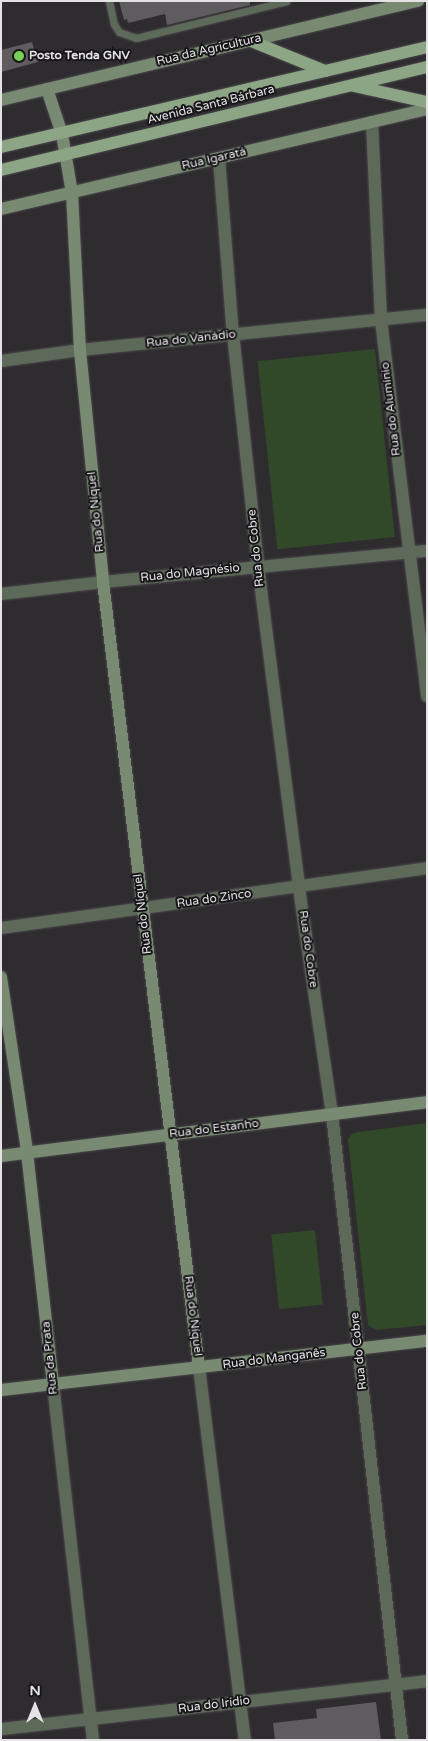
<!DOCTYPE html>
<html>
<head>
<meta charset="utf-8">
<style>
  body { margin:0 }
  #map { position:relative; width:428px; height:1741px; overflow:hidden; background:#2f2c30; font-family:"Varela Round",sans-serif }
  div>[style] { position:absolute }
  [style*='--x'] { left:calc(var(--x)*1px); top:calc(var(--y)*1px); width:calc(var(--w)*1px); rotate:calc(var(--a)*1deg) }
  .green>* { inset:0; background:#314929; transform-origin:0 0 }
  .building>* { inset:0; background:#5f5c60 }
  .roads { filter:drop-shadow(0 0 1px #4c494d) drop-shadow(0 0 1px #4c494d) }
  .lane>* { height:7px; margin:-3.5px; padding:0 3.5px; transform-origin:3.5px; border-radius:3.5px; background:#5d6a59 }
  .street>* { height:12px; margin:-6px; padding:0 6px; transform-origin:6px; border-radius:6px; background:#5d6a59 }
  .secondary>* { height:12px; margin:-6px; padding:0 6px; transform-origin:6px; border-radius:6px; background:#788b72 }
  .primary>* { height:12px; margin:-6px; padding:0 6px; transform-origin:6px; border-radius:6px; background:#8ca584 }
  .dots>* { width:14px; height:14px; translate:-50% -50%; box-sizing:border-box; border:2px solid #161517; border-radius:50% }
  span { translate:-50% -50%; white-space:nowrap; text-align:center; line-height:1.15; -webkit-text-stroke:4px #161517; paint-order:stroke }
  .street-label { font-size:12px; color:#e4e2e4 }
  .poi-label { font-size:12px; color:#e4e2e4; font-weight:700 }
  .left { translate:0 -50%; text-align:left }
  .frame { position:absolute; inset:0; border:2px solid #e4e2e4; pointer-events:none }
  .north { position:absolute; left:10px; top:1681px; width:50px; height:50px; -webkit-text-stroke:4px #161517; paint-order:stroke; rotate:0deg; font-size:14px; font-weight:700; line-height:20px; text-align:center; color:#e4e2e4 }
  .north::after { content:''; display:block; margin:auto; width:18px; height:22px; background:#e4e2e4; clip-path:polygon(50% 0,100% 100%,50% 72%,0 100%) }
</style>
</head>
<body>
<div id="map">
  <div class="green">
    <i style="left:375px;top:349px;width:189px;height:118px;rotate:84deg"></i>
    <i style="clip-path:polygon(427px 1123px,427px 1325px,376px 1330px,368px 1325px,348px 1139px,352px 1134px,359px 1132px)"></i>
    <i style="left:315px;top:1230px;width:75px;height:44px;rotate:84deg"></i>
  </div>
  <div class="building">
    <i style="clip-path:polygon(119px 1px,250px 1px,250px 5px,167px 25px,165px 14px,128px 23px,127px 19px,124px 20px)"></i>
    <i style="clip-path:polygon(32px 42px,38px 62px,1px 72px,1px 50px)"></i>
    <i style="clip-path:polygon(376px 1702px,381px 1740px,275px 1740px,273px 1723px,317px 1718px,316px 1709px)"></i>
  </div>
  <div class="roads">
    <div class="lane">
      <i style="--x:109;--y:1;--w:24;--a:78"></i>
      <i style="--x:114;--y:24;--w:9;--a:58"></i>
      <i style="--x:119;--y:32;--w:18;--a:19"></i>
      <i style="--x:136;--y:38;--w:155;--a:-13.8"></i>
    </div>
    <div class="street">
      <i style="--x:372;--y:122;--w:198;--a:87.4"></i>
      <i style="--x:381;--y:320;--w:379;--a:83"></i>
      <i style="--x:219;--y:158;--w:177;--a:85.5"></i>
      <i style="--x:233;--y:334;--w:233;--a:83.8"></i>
      <i style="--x:258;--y:566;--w:325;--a:82.7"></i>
      <i style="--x:299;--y:888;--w:228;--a:81.7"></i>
      <i style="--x:332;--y:1114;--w:630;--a:83.62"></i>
      <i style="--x:1;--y:361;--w:80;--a:-7.9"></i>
      <i style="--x:80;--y:350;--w:349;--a:-5.8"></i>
      <i style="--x:1;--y:594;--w:103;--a:-6.7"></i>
      <i style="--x:103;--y:582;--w:325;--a:-5.5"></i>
      <i style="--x:1;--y:928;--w:430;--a:-8"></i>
      <i style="--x:199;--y:1367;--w:376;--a:83"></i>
      <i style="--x:53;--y:1384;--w:358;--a:83.6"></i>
      <i style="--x:1;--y:1729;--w:429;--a:-6.4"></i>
    </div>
    <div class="secondary">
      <i style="--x:47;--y:89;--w:47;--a:71.6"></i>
      <i style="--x:62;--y:134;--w:60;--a:80.4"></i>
      <i style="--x:72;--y:193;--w:157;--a:87.1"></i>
      <i style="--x:80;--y:350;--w:233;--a:84.3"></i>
      <i style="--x:103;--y:582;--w:791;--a:83.03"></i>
      <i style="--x:1;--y:100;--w:429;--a:-13.4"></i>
      <i style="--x:1;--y:209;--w:438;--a:-13.2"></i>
      <i style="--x:1;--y:977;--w:177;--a:81.5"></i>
      <i style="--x:27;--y:1152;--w:233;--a:83.6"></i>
      <i style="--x:1;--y:1156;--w:429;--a:-7.2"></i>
      <i style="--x:1;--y:1390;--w:429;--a:-6.6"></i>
    </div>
    <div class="primary">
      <i style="--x:251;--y:41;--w:80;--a:22.1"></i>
      <i style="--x:354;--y:86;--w:75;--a:12.4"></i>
      <i style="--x:1;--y:147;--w:438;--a:-13.2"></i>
      <i style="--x:1;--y:170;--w:438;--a:-13.6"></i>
    </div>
  </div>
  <div class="dots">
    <i style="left:19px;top:56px;background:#79d158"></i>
  </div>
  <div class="street-label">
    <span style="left:209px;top:50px;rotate:-13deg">Rua da Agricultura</span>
    <span style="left:211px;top:105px;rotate:-14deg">Avenida Santa Bárbara</span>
    <span style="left:214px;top:159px;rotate:-13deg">Rua Igaratá</span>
    <span style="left:191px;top:339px;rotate:-6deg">Rua do Vanádio</span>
    <span style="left:391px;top:409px;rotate:-97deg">Rua do Alumínio</span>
    <span style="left:96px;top:512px;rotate:-96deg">Rua do Níquel</span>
    <span style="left:256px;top:548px;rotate:-96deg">Rua do Cobre</span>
    <span style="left:190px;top:573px;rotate:-6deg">Rua do Magnésio</span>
    <span style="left:214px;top:899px;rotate:-8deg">Rua do Zinco</span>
    <span style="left:143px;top:914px;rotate:-97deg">Rua do Níquel</span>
    <span style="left:308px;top:949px;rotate:82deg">Rua do Cobre</span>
    <span style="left:214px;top:1129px;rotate:-7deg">Rua do Estanho</span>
    <span style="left:193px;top:1316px;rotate:83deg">Rua do Níquel</span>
    <span style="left:359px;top:1351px;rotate:-96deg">Rua do Cobre</span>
    <span style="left:50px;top:1358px;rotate:-96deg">Rua da Prata</span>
    <span style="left:274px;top:1359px;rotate:-7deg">Rua do Manganês</span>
    <span style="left:214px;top:1705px;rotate:-7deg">Rua do Irídio</span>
  </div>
  <div class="poi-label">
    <span class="left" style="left:29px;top:56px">Posto Tenda GNV</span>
  </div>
  <div class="frame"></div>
  <div class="north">N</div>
</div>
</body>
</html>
